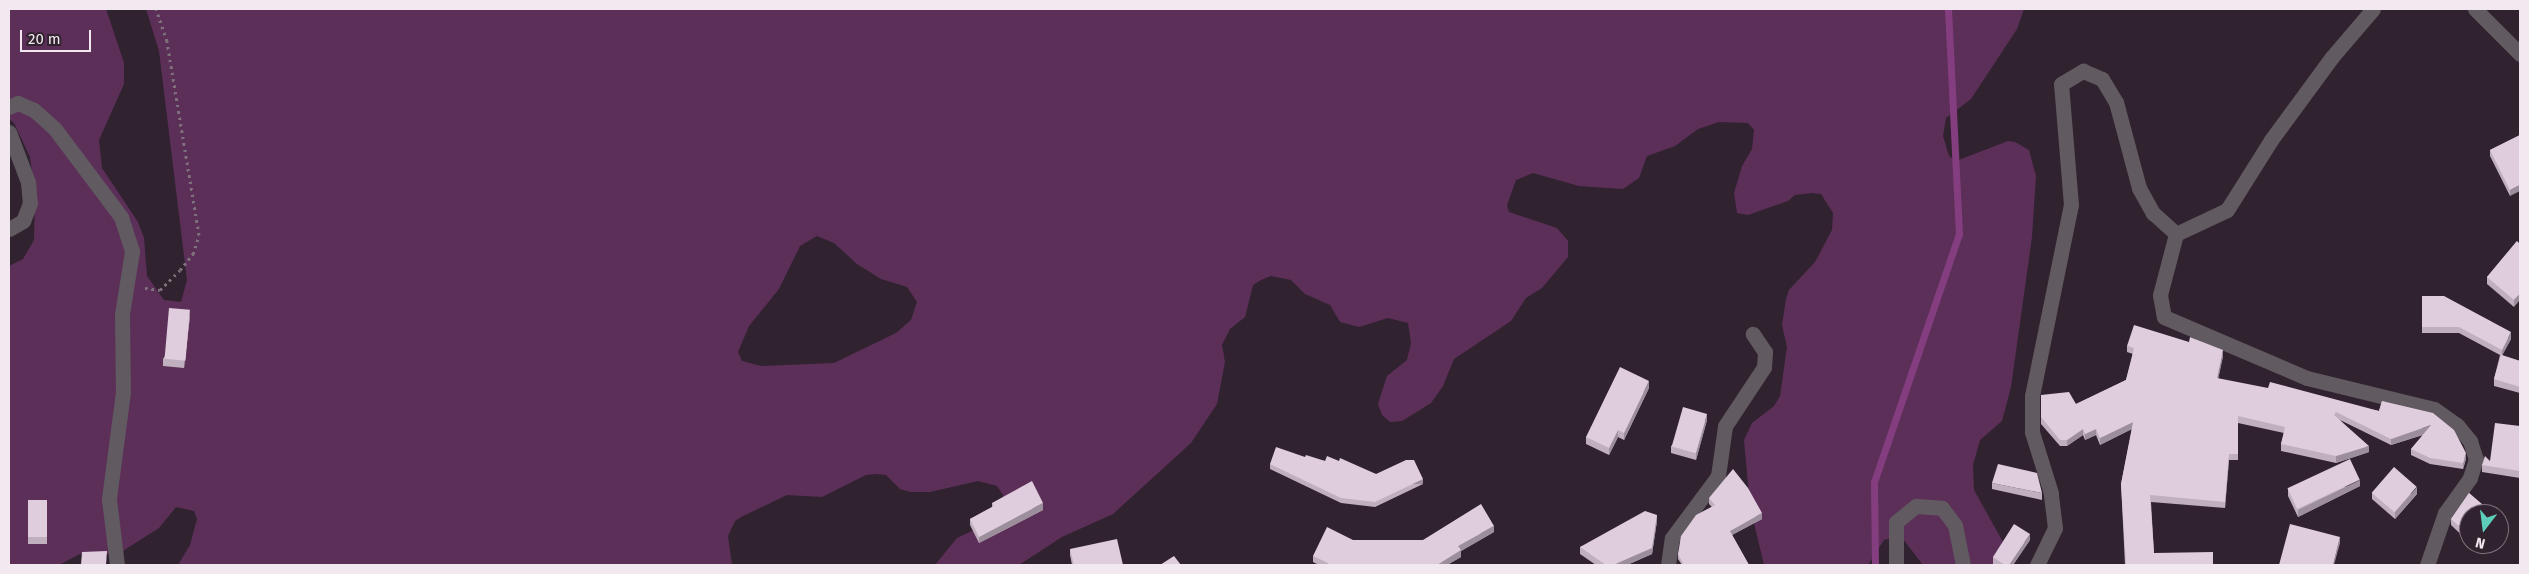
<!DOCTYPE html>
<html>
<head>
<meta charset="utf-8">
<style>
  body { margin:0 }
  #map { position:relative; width:2529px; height:574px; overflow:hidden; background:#31222f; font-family:"Fira Sans",sans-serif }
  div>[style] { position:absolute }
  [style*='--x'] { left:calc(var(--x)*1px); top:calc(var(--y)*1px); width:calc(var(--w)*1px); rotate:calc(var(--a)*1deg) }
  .green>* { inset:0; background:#5c2f59 }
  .stream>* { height:7px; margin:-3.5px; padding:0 3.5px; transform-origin:3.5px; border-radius:3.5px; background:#843e7f }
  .path>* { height:3px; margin-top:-1.5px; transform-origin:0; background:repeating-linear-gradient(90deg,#7e717c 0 2.5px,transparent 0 6.5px) }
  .street>* { height:15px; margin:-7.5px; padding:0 7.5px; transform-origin:7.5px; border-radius:7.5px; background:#615a60 }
  .wall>* { inset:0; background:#c0afbe; transform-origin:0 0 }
  .shaded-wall>* { inset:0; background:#9c8f9b; transform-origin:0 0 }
  .building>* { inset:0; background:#dfccdd; transform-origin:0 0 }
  span { translate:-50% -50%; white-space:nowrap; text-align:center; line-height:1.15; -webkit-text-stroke:5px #31222f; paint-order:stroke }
  .frame { position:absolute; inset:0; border:10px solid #f2e8f0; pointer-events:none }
  .north { position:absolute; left:2459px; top:504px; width:50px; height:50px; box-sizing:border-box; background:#31222f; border:1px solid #7e717c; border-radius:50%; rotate:195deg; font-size:14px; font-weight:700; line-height:20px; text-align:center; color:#f2e8f0 }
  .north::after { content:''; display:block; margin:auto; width:18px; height:22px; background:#5cceba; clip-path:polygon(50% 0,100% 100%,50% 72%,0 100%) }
  .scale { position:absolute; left:20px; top:30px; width:71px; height:22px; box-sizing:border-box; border:2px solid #f2e8f0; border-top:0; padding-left:6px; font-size:15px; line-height:18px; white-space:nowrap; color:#f2e8f0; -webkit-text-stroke:4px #31222f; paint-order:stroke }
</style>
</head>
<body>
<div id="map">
  <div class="green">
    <i style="clip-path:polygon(evenodd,9px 9px,106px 9px,124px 63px,124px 84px,99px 140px,102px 168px,138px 222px,144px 238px,147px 276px,164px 300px,181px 302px,187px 280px,159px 51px,146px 9px,2024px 9px,2017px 29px,1971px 99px,1946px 118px,1943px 136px,1949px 156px,1956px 161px,2008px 141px,2015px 142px,2029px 150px,2036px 176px,2032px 237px,2011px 387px,2002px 421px,1980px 440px,1973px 465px,1974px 490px,2003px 542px,2004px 565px,1923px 565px,1903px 539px,1893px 538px,1884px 540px,1868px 565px,1764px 565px,1750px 506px,1744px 440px,1752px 423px,1774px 406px,1780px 396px,1787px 347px,1782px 325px,1786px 299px,1789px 290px,1815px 262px,1832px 230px,1833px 213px,1821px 194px,1812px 193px,1795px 195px,1788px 201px,1748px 215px,1737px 213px,1734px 193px,1742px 166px,1752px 149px,1754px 130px,1748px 123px,1719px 122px,1698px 129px,1675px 146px,1647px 156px,1639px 178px,1623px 189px,1579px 186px,1533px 173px,1516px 180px,1507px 205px,1509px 212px,1557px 228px,1568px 241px,1568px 257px,1542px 288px,1526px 298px,1511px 321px,1454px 359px,1443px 386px,1431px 403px,1402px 421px,1390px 422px,1382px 415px,1378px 404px,1387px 376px,1407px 360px,1411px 343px,1408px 323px,1388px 318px,1359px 327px,1340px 322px,1330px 305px,1305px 294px,1291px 280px,1271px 276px,1261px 280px,1253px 285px,1245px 317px,1230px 329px,1222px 345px,1225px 362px,1217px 404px,1191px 443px,1113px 514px,1062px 537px,1019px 565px,935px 565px,957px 538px,982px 526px,1003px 504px,1003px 495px,997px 486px,978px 481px,930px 492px,910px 492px,900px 489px,886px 475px,876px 474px,866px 475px,822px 497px,787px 495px,743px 516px,735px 521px,728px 536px,732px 565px,178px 565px,190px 545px,197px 519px,194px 511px,176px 507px,159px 528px,118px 554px,80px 554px,59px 565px,9px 565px,9px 266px,23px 259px,34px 240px,35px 198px,30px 157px,14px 123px,9px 119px,9px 9px,817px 236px,834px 243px,857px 264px,881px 279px,907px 287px,917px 302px,911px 320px,896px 333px,834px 363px,761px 366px,742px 361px,738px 352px,749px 326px,779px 289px,800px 246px,817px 236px)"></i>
  </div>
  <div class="stream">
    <i style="--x:1875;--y:565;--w:83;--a:-90.7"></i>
    <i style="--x:1874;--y:482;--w:262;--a:-71.1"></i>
    <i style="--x:1959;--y:234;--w:225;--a:-92.8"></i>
  </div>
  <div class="path">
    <i style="--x:145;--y:288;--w:15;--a:8"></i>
    <i style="--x:160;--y:290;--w:28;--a:-45"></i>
    <i style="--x:180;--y:270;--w:21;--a:-51"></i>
    <i style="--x:193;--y:254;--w:20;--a:-72"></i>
    <i style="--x:199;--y:235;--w:197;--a:-99.4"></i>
    <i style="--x:167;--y:41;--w:34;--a:-109"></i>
  </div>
  <div class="street">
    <i style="--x:2475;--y:9;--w:64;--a:45"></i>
    <i style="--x:9;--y:107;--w:10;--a:-24"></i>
    <i style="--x:18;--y:103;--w:17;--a:24"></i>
    <i style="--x:34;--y:110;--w:28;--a:42"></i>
    <i style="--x:55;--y:129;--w:110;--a:53.1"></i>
    <i style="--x:121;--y:217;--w:36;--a:72"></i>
    <i style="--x:132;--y:251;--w:64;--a:99"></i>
    <i style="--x:122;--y:314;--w:78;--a:89.3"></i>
    <i style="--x:123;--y:392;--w:108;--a:97.5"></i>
    <i style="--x:109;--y:499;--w:66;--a:83.1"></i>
    <i style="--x:9;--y:132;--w:53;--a:69.2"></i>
    <i style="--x:28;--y:182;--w:21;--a:85"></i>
    <i style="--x:30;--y:203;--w:19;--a:111"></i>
    <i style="--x:23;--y:221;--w:16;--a:150"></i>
    <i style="--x:2176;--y:234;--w:63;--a:104.7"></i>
    <i style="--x:2160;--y:295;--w:22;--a:80"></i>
    <i style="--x:2164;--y:317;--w:155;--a:23.1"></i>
    <i style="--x:2307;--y:378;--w:131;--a:13.7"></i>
    <i style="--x:2434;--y:409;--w:28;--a:35"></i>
    <i style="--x:2457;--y:425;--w:21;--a:51"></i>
    <i style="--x:2470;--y:441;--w:19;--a:72"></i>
    <i style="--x:2476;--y:459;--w:20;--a:108"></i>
    <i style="--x:2470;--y:478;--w:43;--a:125.5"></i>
    <i style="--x:2445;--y:513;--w:55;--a:109.1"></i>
    <i style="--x:1668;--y:565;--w:27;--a:-82"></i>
    <i style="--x:1672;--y:538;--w:77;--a:-53.4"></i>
    <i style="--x:1718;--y:476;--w:50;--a:-82"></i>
    <i style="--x:1725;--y:426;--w:71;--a:-56.5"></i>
    <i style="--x:1764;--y:367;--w:15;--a:-86"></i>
    <i style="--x:1765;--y:352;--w:22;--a:-124"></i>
    <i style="--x:1896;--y:565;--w:43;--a:-90"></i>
    <i style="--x:1896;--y:522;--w:26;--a:-39"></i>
    <i style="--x:1916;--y:506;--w:26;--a:4"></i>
    <i style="--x:1942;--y:508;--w:21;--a:53"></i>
    <i style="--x:1955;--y:525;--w:41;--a:78.7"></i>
    <i style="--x:2037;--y:565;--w:41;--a:-64.1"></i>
    <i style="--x:2055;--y:528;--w:35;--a:-97"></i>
    <i style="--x:2051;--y:493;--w:64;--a:-107.3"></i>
    <i style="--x:2032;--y:432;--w:36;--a:-90"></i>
    <i style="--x:2032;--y:396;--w:195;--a:-78.5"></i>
    <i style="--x:2071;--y:205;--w:121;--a:-94.7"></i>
    <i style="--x:2061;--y:84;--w:26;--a:-31"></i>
    <i style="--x:2083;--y:71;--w:21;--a:23"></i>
    <i style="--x:2102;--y:79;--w:27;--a:59"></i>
    <i style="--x:2116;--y:102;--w:89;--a:75"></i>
    <i style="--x:2139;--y:188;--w:29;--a:61"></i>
    <i style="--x:2153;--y:213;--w:31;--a:42"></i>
    <i style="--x:2176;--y:234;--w:56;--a:-25.2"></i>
    <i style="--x:2227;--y:210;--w:83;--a:-57.8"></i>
    <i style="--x:2271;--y:140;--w:103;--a:-53.7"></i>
    <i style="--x:2332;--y:57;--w:63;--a:-49.5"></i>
  </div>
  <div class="wall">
    <i style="clip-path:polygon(2520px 135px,2510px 196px,2490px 156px,2490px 150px)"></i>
    <i style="clip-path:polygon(2517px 241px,2514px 307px,2487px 284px,2487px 277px)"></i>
    <i style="clip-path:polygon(2422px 296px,2511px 339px,2502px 355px,2520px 361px,2520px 393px,2494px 386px,2494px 379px,2500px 355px,2459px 333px,2422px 333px)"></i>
    <i style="clip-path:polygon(190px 316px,184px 368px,163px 366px,163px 359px)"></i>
    <i style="clip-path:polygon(2127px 346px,2223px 356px,2218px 379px,2379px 411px,2382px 401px,2466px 459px,2463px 469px,2430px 464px,2411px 455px,2411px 449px,2423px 435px,2391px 445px,2340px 420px,2369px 452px,2336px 463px,2281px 451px,2281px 444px,2284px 433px,2238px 423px,2238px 460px,2229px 460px,2225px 508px,2151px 502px,2154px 553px,2213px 565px,2125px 565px,2121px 484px,2132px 429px,2100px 445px,2096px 435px,2085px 440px,2083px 435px,2067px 446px,2060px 446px,2041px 424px,2041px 395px,2076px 404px,2126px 380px,2133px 354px,2127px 352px)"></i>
    <i style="clip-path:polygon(1649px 388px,1624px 440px,1618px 437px,1609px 455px,1586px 444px,1586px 437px)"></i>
    <i style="clip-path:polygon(1707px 420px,1696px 460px,1671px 453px,1671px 446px)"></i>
    <i style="clip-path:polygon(2520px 426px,2520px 478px,2482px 472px,2482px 465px,2490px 461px)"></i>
    <i style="clip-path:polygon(1305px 457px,1325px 461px,1376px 474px,1423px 484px,1375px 507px,1341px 503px,1270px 469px,1270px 464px)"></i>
    <i style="clip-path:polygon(1992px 483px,2042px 493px,2042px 500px,1992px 489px)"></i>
    <i style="clip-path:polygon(2360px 486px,2298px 517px,2288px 496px,2288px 489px)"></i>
    <i style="clip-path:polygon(2372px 493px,2417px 494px,2395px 519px,2372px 499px)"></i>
    <i style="clip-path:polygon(2469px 493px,2491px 512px,2491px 514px,2469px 514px,2469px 542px,2451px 525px,2451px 519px)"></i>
    <i style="clip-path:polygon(1709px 498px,1762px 519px,1732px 535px,1749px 565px,1682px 565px,1678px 559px,1678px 554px,1712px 507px,1709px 504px)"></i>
    <i style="left:28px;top:500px;width:19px;height:44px"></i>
    <i style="clip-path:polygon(992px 503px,1043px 510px,979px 543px,970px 525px,970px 519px,992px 507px)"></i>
    <i style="clip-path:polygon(1657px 521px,1652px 554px,1627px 565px,1596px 565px,1580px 554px,1580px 547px)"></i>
    <i style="clip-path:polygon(1494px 532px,1461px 551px,1461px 557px,1447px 565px,1319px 565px,1313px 562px,1313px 556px,1353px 540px,1423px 540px)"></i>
    <i style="clip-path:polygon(2030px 540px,2013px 565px,1995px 565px,1993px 564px,1993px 557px)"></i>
    <i style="clip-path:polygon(1070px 549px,1123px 565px,1072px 565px,1070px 555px)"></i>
  </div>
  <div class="shaded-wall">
    <i style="clip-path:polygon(2520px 185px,2520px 191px,2510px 196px,2510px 190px)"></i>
    <i style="clip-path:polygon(2520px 294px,2520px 300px,2514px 307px,2514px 300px)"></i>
    <i style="clip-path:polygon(190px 310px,190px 316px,184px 368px,184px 362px)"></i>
    <i style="clip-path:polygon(2511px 332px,2511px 339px,2502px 356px,2502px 350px)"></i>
    <i style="clip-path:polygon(2223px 350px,2223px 356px,2217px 385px,2217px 378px)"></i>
    <i style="clip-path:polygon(1649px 381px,1649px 388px,1624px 440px,1624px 433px)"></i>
    <i style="clip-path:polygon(1707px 414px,1707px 420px,1696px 460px,1696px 453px)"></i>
    <i style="clip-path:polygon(2133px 422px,2133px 428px,2100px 445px,2100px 438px)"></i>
    <i style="clip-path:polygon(2431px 425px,2431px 432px,2391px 445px,2391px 439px)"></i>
    <i style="clip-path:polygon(2083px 429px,2083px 435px,2067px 446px,2067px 440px)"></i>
    <i style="clip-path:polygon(2096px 429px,2096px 435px,2085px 440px,2085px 434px)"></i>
    <i style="clip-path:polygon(1618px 430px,1618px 437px,1609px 455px,1609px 448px)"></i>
    <i style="clip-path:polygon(2369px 446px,2369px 452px,2336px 463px,2336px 456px)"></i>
    <i style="clip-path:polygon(2466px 453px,2466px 459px,2463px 469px,2463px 463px)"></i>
    <i style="clip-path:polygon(2229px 454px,2229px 460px,2225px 508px,2225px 502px)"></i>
    <i style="left:1423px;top:479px;width:5px;height:53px;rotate:90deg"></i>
    <i style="clip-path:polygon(2360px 480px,2360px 486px,2298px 517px,2298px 510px)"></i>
    <i style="clip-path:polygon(2417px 487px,2417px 494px,2395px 519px,2395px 512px)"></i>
    <i style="clip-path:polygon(1043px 503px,1043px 510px,979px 543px,979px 537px)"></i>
    <i style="clip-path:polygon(1762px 513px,1762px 519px,1730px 536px,1730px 531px)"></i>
    <i style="clip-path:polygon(1657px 515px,1657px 521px,1652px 554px,1627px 565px,1613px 565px)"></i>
    <i style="clip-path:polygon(1494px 526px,1494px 532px,1461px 551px,1461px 557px,1447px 565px,1437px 565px,1458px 546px)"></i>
    <i style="clip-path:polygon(2030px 534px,2030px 540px,2013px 565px,2009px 565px)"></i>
    <i style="clip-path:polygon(2340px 537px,2340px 543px,2334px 565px,2333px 565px)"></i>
  </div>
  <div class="building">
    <i style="clip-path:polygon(2520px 135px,2520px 185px,2510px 190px,2490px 150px)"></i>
    <i style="clip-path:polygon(2517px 241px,2520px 244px,2520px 294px,2514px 300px,2487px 277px)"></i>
    <i style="clip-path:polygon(2422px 296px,2444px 296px,2511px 332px,2502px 350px,2459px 327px,2422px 327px)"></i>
    <i style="left:169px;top:308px;width:21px;height:51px;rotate:5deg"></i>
    <i style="clip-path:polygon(2134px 325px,2189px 342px,2190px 337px,2223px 350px,2217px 378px,2268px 388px,2270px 382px,2379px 411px,2382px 401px,2433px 413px,2454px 430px,2466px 453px,2463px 463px,2430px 458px,2411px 449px,2431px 425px,2391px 439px,2336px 412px,2334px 415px,2369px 446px,2336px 456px,2281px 444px,2285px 427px,2238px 416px,2238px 454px,2229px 454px,2225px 502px,2150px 495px,2154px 553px,2213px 552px,2213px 565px,2126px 565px,2121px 484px,2133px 422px,2100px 438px,2096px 429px,2085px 434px,2083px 429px,2067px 440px,2060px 440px,2041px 417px,2041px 395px,2069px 392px,2076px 404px,2126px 380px,2134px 348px,2127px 346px)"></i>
    <i style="clip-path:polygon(2501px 355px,2520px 361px,2520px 387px,2494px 379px)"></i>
    <i style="clip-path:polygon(1620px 367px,1649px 381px,1624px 433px,1618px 430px,1609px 448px,1586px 437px)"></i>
    <i style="left:1683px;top:407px;width:25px;height:41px;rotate:16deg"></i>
    <i style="clip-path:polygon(2495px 423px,2520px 426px,2520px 471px,2482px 465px,2485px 456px,2490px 461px)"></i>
    <i style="clip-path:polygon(1276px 447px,1305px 457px,1306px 455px,1325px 461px,1327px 456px,1339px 461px,1340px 458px,1376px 474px,1406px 460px,1414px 460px,1423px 479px,1375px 502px,1341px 498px,1270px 464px)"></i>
    <i style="left:2350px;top:459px;width:23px;height:69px;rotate:65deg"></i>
    <i style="clip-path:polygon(1998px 464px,2037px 473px,2042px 493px,1992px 483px)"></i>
    <i style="left:2394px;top:467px;width:30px;height:34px;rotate:41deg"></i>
    <i style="clip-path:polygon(1733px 469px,1748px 488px,1762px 513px,1730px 531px,1749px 565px,1684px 565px,1678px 554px,1681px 536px,1696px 515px,1715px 505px,1709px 498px)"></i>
    <i style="clip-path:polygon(1032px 481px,1043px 503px,979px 537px,970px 519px,994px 506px,992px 503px)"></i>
    <i style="clip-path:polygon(2469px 493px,2491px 512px,2489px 514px,2469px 514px,2469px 535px,2451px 519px)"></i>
    <i style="left:28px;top:500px;width:19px;height:37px"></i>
    <i style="clip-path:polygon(1481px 504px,1494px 526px,1458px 546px,1461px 550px,1437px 565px,1328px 565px,1328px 563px,1313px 556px,1327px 527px,1353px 540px,1423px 540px)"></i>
    <i style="clip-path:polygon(1645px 511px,1657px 515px,1652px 548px,1613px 565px,1606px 565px,1580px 547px)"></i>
    <i style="clip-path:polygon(2014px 524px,2030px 534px,2009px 565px,2005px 565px,1993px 557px)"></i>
    <i style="clip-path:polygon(2290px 524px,2340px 537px,2333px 565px,2279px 565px)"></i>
    <i style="clip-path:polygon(1117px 539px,1123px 565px,1074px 565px,1070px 549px)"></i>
    <i style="clip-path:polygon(107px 551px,106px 565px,81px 565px,82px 552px)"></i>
    <i style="clip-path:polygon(1174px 556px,1181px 565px,1160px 565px)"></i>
  </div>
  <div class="frame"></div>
  <div class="north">N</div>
  <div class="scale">20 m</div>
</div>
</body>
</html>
